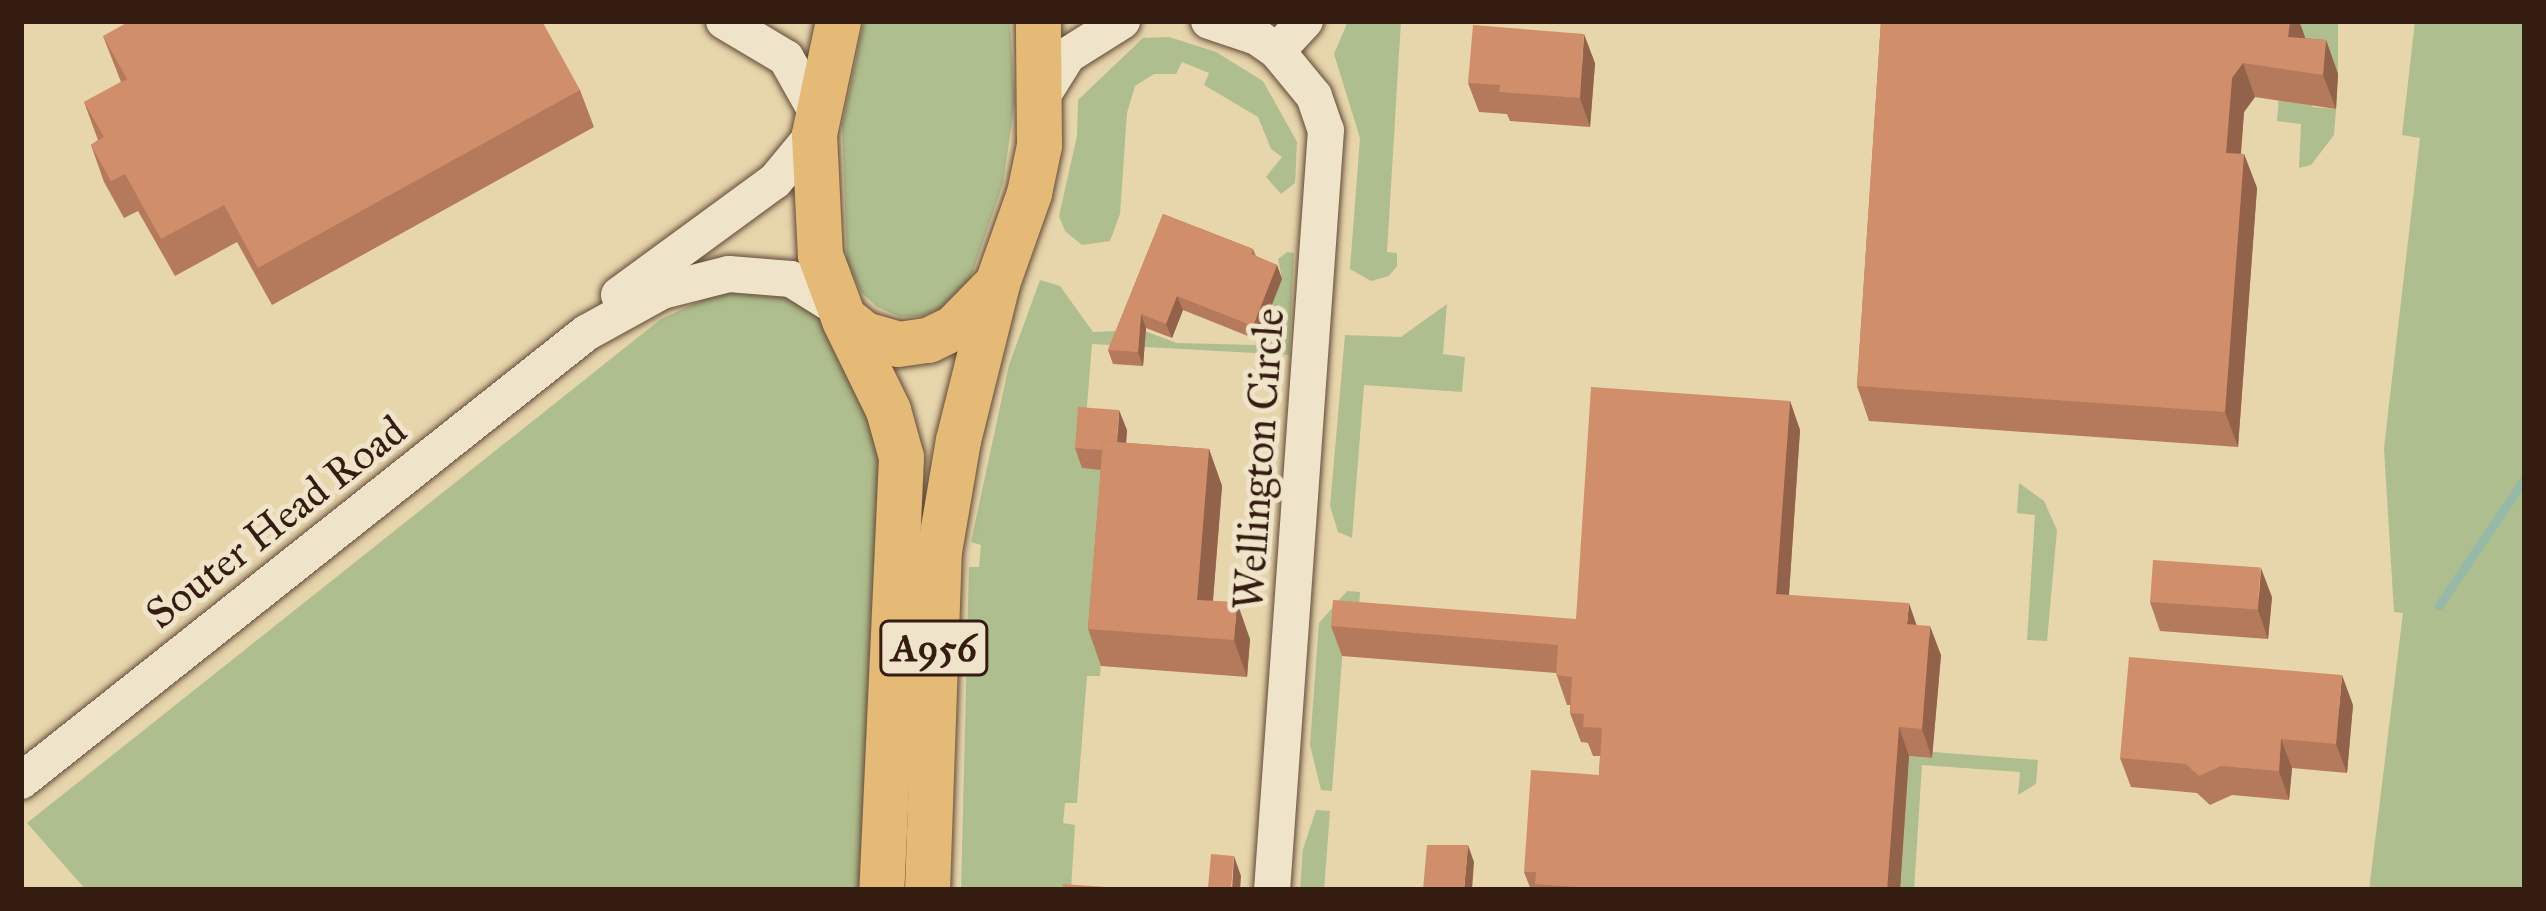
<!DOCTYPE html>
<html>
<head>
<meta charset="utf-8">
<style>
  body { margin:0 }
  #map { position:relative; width:2546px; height:911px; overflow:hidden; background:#e7d5ac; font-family:"IM FELL Great Primer",serif }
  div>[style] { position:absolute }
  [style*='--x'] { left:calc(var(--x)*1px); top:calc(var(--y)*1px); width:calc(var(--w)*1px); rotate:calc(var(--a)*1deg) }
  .green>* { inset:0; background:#afbe8e }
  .stream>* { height:9px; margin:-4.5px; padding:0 4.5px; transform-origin:4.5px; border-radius:4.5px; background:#97b9a7 }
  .roads { filter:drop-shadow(0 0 3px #624a37) drop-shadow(0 0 3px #624a37) }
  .minor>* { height:36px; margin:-18px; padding:0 18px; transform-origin:18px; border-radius:18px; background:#efe4c9 }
  .major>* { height:45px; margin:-22.5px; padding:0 22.5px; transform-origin:22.5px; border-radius:22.5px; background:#e4ba76 }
  .wall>* { inset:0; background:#b47a5b }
  .shaded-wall>* { inset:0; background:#92634a }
  .building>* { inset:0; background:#d18e6a; transform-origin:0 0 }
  span { translate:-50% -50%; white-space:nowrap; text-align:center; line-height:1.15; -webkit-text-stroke:10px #efe4c9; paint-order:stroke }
  .shield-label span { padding:3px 9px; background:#efe4c9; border:3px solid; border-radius:9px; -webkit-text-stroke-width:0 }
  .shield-label { font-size:39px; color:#351c10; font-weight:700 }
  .street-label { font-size:42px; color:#351c10 }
  .frame { position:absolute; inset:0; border:24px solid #351c10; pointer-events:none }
</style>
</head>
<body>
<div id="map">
  <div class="green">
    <i style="clip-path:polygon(864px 21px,1010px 21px,1015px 100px,1003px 184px,970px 280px,943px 308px,923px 316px,900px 317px,877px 307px,861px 292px,847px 261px,842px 125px)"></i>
    <i style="clip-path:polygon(1348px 21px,1401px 21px,1387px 252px,1397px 253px,1397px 266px,1389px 276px,1371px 281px,1350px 269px,1360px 138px,1334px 54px)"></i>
    <i style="clip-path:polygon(2251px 21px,2338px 21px,2338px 74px,2315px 73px,2312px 107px,2336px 109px,2334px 135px,2311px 165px,2299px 168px,2301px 124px,2277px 121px,2281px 74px)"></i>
    <i style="clip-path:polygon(2415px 21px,2525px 21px,2525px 890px,2369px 890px,2403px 613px,2394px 612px,2384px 448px,2420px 138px,2402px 135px)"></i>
    <i style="clip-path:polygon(1169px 37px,1216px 52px,1263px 81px,1297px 142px,1295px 183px,1281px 194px,1266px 177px,1282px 157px,1271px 149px,1258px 117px,1204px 85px,1209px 73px,1182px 62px,1176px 74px,1154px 74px,1135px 86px,1127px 113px,1120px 214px,1110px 241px,1082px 245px,1065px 231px,1059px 216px,1077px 136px,1078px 100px,1143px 38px)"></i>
    <i style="clip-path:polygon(1287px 252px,1294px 253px,1289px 355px,1092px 344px,1082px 468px,1124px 471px,1116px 479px,1100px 676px,1087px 676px,1077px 803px,1065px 803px,1063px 823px,1075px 825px,1071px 890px,961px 890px,969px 567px,979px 567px,981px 545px,971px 542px,1009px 365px,1040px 280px,1060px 286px,1093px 332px,1142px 330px,1177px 343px,1255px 345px,1282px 279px,1278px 259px)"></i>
    <i style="clip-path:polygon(762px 273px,803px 284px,880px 390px,881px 890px,86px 890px,27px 823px,661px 319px)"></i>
    <i style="clip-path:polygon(1447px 304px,1443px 354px,1465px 357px,1462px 392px,1364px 385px,1352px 538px,1338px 532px,1330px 506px,1345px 335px,1401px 337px)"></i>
    <i style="clip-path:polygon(2019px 483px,2044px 501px,2057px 530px,2047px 641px,2027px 640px,2035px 515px,2017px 513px)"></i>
    <i style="clip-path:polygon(1347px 591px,1360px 592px,1359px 608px,1346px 607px,1332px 791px,1321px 790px,1310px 745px,1319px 623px)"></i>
    <i style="clip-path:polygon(1933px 752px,2038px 760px,2036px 784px,2018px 795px,2020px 772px,1922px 765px,1914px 890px,1900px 890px,1909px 756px,1932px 758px)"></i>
    <i style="clip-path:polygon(1316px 810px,1330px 811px,1324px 890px,1300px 890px,1303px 849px)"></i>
  </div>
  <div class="stream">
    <i style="--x:2439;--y:605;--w:153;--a:-55.9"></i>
  </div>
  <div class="roads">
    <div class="minor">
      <i style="--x:724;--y:21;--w:72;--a:30.8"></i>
      <i style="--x:786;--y:58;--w:63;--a:60.6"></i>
      <i style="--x:1209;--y:21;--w:51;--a:18.4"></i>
      <i style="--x:1257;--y:37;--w:24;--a:35"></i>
      <i style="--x:1277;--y:51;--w:58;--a:50.6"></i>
      <i style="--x:1314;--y:96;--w:36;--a:71"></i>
      <i style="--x:1326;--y:130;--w:762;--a:94.06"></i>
      <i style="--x:1277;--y:51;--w:41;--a:-47"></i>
      <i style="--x:1041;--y:98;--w:51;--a:-57.9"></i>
      <i style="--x:1068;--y:55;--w:64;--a:-32.2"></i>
      <i style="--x:619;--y:295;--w:193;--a:-36.2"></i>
      <i style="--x:775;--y:181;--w:61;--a:-50.3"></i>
      <i style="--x:21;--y:781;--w:721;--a:-38.41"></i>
      <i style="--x:586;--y:333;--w:87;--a:-28.9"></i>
      <i style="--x:662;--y:291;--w:69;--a:-14.2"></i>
      <i style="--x:729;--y:274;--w:62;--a:4.6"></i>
      <i style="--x:791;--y:279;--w:53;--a:31.9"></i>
    </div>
    <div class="major">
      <i style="--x:838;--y:21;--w:116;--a:102"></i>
      <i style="--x:814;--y:134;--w:121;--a:87.2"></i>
      <i style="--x:820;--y:255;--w:66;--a:69.6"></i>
      <i style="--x:843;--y:317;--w:27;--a:39"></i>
      <i style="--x:864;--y:334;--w:35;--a:16"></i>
      <i style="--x:898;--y:344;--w:30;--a:-8"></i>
      <i style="--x:928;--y:340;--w:28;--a:-26"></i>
      <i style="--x:953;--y:328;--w:63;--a:-45.6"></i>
      <i style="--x:997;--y:283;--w:96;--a:-70.4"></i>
      <i style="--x:1029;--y:193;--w:49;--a:-78.2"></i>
      <i style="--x:1039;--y:145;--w:124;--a:-90.5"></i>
      <i style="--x:844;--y:320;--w:100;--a:63.9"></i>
      <i style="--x:888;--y:410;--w:49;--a:74.5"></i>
      <i style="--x:901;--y:457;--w:433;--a:92.6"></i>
      <i style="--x:927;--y:890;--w:339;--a:-88"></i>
      <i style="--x:939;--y:551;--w:113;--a:-80.3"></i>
      <i style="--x:958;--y:440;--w:157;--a:-76"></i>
    </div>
  </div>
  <div class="wall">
    <i style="clip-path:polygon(1881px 21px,2299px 21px,2305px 38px,2326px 40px,2338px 74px,2336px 109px,2255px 97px,2244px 112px,2241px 154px,2244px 154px,2257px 188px,2238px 447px,1869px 421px,1857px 386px)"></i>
    <i style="clip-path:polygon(103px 36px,580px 90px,594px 127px,272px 305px,237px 242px,175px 276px,138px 211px,124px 218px,104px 182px,91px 145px,98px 140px,84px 102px,121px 82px)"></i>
    <i style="clip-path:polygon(1595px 63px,1590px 127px,1510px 121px,1507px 114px,1479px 112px,1468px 83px)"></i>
    <i style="clip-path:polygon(1163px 214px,1253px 249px,1256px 256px,1277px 265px,1282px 279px,1258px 340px,1183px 310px,1172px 338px,1146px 328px,1143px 366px,1113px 364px,1108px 350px)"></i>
    <i style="clip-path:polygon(1790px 401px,1800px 430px,1789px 595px,1917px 625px,1941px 655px,1932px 758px,1909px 756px,1900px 890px,1531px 890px,1524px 872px,1599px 775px,1600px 756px,1593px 756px,1588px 743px,1581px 742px,1570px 713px,1570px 705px,1567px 705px,1556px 673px,1342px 656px,1331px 626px,1576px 619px)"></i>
    <i style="clip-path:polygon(1127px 430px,1126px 443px,1209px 449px,1222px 486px,1213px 601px,1250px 639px,1247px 677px,1101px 666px,1088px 629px,1101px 470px,1082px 468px,1075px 448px)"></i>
    <i style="clip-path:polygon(2272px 597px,2268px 639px,2160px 631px,2150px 602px)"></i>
    <i style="clip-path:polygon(2353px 705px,2347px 773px,2292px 768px,2289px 800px,2232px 795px,2210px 805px,2197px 793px,2131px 787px,2120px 758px)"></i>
  </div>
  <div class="shaded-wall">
    <i style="clip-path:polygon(2290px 21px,2299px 21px,2305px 37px,2300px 71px,2288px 37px)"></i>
    <i style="clip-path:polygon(1584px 34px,1595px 63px,1590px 127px,1580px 98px)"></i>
    <i style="clip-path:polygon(2326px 40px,2338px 74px,2336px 109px,2323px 75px)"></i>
    <i style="clip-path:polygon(2243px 63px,2255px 97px,2244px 112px,2238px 187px,2226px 153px,2232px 78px)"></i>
    <i style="clip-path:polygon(2244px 154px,2257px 188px,2238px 447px,2225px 412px)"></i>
    <i style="clip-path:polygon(1277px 265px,1282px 279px,1258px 340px,1253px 326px)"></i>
    <i style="clip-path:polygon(1177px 296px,1183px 310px,1172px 338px,1166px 324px)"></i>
    <i style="clip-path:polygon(1141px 314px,1146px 328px,1143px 366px,1138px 352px)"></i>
    <i style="clip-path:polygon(1790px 401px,1800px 430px,1787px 623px,1776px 594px)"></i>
    <i style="clip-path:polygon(1119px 410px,1127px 430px,1124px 471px,1117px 451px)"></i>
    <i style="clip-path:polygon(1209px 449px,1222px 486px,1210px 637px,1197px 600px)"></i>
    <i style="clip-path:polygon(2261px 568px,2272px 597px,2268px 639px,2258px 610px)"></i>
    <i style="clip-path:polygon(1237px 602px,1250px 639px,1247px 677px,1234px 640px)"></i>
    <i style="clip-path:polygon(1909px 603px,1919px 632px,1907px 624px)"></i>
    <i style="clip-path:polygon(1930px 626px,1941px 655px,1932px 758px,1922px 729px)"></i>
    <i style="clip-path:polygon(2342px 675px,2353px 705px,2347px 773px,2336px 744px)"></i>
    <i style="clip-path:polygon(1899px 727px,1909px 756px,1900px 890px,1887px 890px)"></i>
    <i style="clip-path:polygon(2281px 739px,2292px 768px,2289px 800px,2279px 771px)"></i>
    <i style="clip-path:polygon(1468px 845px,1474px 862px,1472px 890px,1464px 890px)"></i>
    <i style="clip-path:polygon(1234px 856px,1241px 876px,1240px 890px,1232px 890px)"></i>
  </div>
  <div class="building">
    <i style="clip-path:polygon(130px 21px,542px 21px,580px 90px,258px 268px,224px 205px,161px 239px,125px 174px,111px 181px,91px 145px,104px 137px,84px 102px,127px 79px,103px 36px)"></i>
    <i style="clip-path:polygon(1881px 21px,2290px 21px,2288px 37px,2326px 40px,2323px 75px,2243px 63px,2232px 78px,2226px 153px,2244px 154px,2225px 412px,1857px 386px)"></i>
    <i style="clip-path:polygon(1473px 25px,1584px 34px,1580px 98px,1499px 92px,1500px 85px,1468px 83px)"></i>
    <i style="clip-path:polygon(1163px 214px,1253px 249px,1251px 254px,1277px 265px,1253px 326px,1177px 296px,1166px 324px,1141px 314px,1138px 352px,1108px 350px)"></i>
    <i style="clip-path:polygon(1591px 387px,1790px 401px,1776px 594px,1909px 603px,1907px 624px,1930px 626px,1922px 729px,1899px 727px,1887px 890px,1576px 890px,1576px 887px,1535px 884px,1536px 872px,1524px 872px,1531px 770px,1599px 775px,1602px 728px,1583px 727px,1584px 714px,1570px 713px,1572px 677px,1556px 675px,1558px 645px,1331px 626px,1333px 600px,1576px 619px)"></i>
    <i style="clip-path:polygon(1078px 407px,1119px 410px,1117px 442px,1103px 441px,1102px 450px,1075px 448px)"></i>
    <i style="clip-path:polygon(1103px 441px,1209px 449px,1197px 600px,1237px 602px,1234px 640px,1088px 629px)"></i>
    <i style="left:2153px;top:560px;width:108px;height:42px;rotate:4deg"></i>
    <i style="clip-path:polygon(2129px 657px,2342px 675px,2336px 744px,2281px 739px,2279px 771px,2221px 766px,2199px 776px,2186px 764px,2120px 758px)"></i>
    <i style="clip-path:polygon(1427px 845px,1468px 845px,1464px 890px,1423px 890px)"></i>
    <i style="left:1211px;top:854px;width:23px;height:36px;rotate:5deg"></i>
    <i style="clip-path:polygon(1063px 884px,1148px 890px,1062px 890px)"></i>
  </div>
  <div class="shield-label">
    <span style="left:934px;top:648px">A956</span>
  </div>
  <div class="street-label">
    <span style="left:1259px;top:459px;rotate:-86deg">Wellington Circle</span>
    <span style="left:276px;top:522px;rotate:-38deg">Souter Head Road</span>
  </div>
  <div class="frame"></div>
</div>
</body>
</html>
